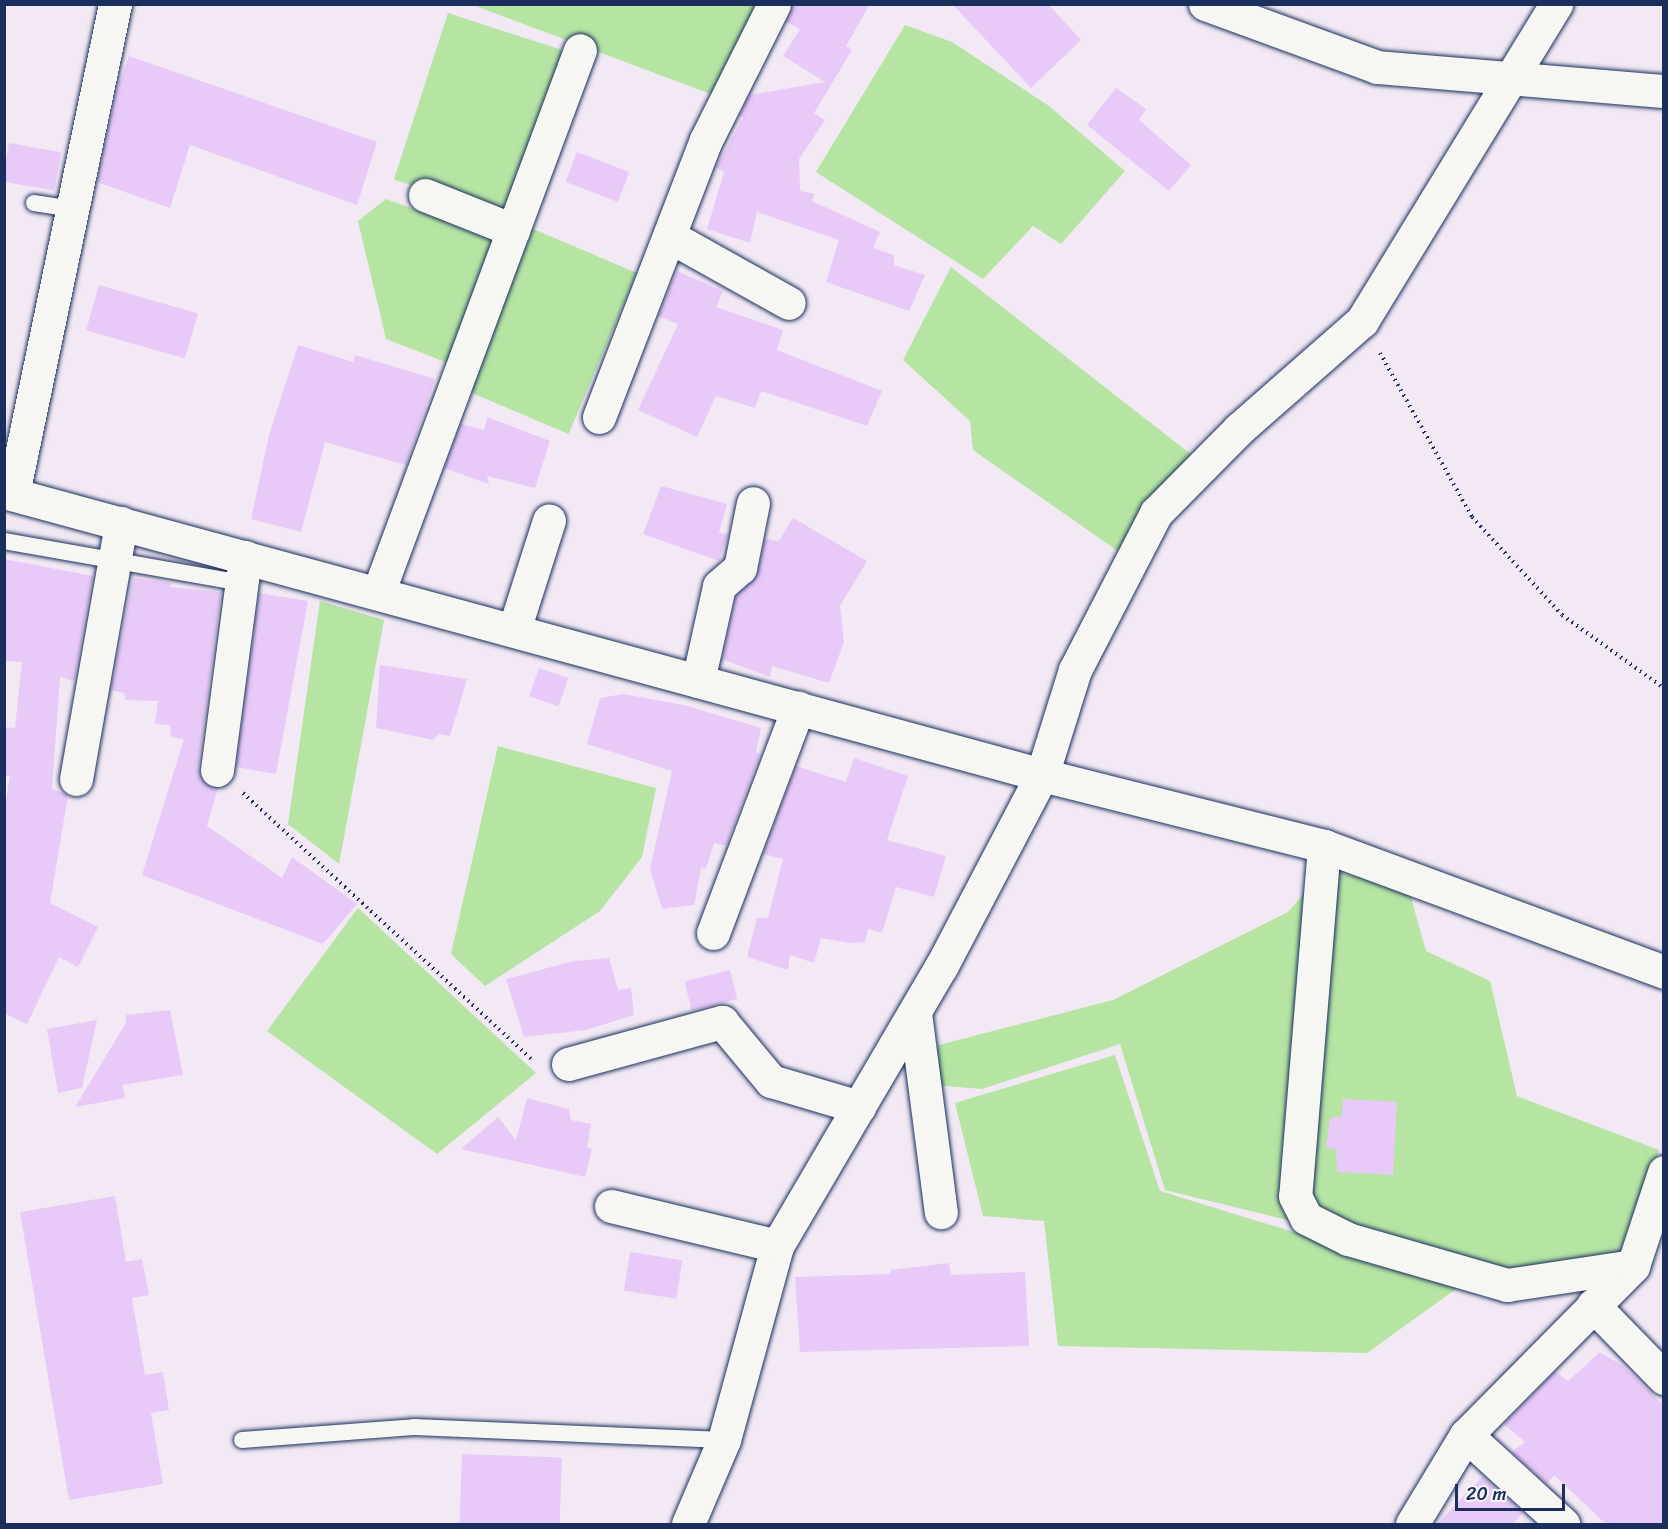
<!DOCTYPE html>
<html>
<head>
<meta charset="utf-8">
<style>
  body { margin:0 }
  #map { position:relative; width:1668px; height:1529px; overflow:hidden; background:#f2e9f4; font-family:Sriracha,sans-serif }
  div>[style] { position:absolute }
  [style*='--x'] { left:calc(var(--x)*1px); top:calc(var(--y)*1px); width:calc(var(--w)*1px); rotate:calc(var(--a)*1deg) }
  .green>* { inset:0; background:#b5e4a3; transform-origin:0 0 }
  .building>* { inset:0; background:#e8caf9; transform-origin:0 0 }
  .path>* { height:4px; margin-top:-2px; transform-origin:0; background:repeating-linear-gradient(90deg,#1b2f5e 0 1.5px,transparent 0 6px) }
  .roads { filter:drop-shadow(0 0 2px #1b2f5e) drop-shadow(0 0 2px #1b2f5e) }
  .service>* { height:16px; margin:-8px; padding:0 8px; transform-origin:8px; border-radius:8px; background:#f6f6f2 }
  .minor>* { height:33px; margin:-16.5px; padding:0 16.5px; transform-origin:16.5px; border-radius:16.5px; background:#f6f6f2 }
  span { translate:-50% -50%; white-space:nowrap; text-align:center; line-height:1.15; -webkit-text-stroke:6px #f6f6f2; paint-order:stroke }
  .frame { position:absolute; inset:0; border:6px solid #1b2f5e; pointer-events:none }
  .scale { position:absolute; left:1455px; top:1484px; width:110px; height:27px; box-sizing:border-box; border:3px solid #1b2f5e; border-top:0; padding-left:8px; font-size:18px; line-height:21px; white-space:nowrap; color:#1b2f5e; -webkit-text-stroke:4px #f6f6f2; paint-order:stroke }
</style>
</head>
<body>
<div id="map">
  <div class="green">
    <i style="clip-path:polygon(470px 4px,766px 5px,716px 96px)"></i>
    <i style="left:448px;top:13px;width:124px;height:175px;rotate:18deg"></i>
    <i style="clip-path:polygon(905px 25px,952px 42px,1049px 106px,1125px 171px,1061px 244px,1033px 226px,983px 279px,816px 172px)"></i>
    <i style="clip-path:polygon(386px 199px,495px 238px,448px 363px,386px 339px,358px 221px)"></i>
    <i style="left:531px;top:228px;width:115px;height:175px;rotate:23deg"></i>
    <i style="clip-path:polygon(951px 267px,1193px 456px,1125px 556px,973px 450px,970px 421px,903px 360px)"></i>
    <i style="clip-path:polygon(320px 601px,384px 620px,339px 864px,288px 824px)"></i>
    <i style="clip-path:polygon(498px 746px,656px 788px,642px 857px,600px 911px,485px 986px,451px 954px)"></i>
    <i style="clip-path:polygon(1324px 870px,1408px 887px,1426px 951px,1490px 981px,1517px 1096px,1659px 1150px,1622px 1255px,1523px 1278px,1165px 1190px,1120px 1044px,982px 1089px,922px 1084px,912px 1052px,1113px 1000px,1288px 912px)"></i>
    <i style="clip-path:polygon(358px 908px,536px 1073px,437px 1154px,267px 1031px)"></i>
    <i style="clip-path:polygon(1115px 1055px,1160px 1191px,1463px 1284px,1367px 1353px,1058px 1346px,1044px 1221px,983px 1216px,955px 1103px)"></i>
  </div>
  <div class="building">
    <i style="clip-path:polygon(792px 4px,870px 4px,846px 46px,852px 50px,814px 113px,825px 120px,799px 159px,800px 191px,814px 194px,812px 201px,880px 232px,873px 248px,894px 255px,894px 265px,925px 275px,909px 311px,826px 282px,839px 240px,757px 212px,750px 243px,707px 229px,724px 172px,716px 167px,743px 118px,739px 116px,749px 95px,825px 82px,783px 56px,800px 29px,786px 22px)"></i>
    <i style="clip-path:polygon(952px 4px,1048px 4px,1081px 40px,1031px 88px)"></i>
    <i style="clip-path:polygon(129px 56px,377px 142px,357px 205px,190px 145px,170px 208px,97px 182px,117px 88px)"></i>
    <i style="clip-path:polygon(1116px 88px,1146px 109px,1139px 120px,1191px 165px,1169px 191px,1087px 125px)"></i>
    <i style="left:9px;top:143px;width:53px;height:39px;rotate:10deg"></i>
    <i style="left:577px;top:152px;width:56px;height:32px;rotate:21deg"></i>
    <i style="clip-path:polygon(677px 271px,723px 291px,716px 307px,783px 330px,777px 350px,882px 391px,867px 426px,761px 391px,755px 408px,716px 396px,697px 437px,638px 410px,678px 324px,658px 316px)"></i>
    <i style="left:99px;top:285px;width:103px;height:47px;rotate:16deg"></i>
    <i style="clip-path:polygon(298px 345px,353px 362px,355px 355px,435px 379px,406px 465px,325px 442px,301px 532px,251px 519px,269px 435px)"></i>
    <i style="clip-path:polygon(487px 417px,550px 441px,535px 488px,487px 476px,489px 484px,444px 468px,461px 424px,484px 430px)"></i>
    <i style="clip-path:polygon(661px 486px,727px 504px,719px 533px,728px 534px,719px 561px,643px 534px)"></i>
    <i style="clip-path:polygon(793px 518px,867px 561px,840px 606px,844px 642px,829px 683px,772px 666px,770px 677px,722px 659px,736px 596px,758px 572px,765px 539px,779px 541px)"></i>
    <i style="clip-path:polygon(4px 559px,93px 576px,74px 681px,60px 677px,52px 789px,68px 795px,50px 903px,98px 927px,78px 967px,59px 957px,27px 1024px,4px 1013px,4px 814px,10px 775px,4px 777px,4px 727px,15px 728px,22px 662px,4px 661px)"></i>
    <i style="clip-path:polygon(133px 578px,171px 583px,170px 587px,221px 592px,198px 768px,205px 784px,218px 788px,207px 826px,282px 878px,292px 857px,357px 904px,323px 944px,142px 875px,184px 739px,171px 737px,170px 725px,155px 724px,158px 701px,125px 700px,124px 693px,111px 690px)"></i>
    <i style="clip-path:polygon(259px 593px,308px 601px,276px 774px,236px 767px)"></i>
    <i style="clip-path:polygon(380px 665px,467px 679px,450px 736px,439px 734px,433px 740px,376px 728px)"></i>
    <i style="left:539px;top:668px;width:31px;height:30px;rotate:19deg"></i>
    <i style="clip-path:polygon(623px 694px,684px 705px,761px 728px,756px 753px,760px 754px,726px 846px,714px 843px,706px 869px,701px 868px,694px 905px,662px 909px,650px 869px,672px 771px,587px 744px,600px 698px)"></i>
    <i style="clip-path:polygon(854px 758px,908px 776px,887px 840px,946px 856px,934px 897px,896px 887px,882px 933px,868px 929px,865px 942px,851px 943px,821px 938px,814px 963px,790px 955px,788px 970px,747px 957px,757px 918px,768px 918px,783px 859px,763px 854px,796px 766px,846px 782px)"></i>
    <i style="clip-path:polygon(609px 958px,618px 990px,631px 988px,634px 1015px,586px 1030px,524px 1037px,506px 979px,574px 961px)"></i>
    <i style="left:730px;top:970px;width:30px;height:47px;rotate:76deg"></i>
    <i style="clip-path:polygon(170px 1010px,183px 1075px,123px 1085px,125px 1098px,75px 1107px,126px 1023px,126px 1015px)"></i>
    <i style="clip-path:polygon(97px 1020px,82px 1088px,58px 1093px,47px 1029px)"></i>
    <i style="clip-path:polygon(527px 1098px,569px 1109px,571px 1120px,591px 1124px,587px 1148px,592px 1149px,585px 1177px,461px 1149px,498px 1117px,516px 1140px)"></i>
    <i style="clip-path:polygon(1343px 1099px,1397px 1102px,1393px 1175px,1337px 1172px,1336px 1149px,1326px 1148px,1330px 1118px,1342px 1116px)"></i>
    <i style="clip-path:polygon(115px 1196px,126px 1262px,142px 1259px,149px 1295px,132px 1298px,145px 1375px,163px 1372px,169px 1410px,151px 1413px,163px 1484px,69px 1500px,20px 1212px)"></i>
    <i style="left:630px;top:1252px;width:53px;height:39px;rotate:9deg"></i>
    <i style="clip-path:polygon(949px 1263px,951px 1275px,1025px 1272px,1029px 1346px,800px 1352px,795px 1277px,890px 1274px,891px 1270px)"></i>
    <i style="clip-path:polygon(1600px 1352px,1623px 1366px,1664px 1406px,1664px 1524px,1606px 1524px,1554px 1475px,1547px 1484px,1512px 1452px,1525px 1442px,1504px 1424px,1555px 1371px,1568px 1381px)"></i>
    <i style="left:462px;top:1454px;width:100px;height:70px;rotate:2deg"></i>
    <i style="clip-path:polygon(1483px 1476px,1523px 1513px,1513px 1524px,1437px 1524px)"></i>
  </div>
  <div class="path">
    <i style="--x:1380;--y:353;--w:188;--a:60.7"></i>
    <i style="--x:1472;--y:517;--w:133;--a:47.4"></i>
    <i style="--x:1562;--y:615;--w:125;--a:35.6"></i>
    <i style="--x:243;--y:793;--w:395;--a:42.7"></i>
  </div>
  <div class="roads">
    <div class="service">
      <i style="--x:34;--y:203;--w:38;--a:9"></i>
      <i style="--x:4;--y:541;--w:242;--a:10"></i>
      <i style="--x:242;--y:1440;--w:172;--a:-4.3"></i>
      <i style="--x:414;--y:1427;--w:310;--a:2.4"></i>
    </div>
    <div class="minor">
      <i style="--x:1205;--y:4;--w:183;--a:20.1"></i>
      <i style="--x:1377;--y:67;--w:288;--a:4.8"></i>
      <i style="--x:425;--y:195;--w:95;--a:21.7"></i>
      <i style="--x:669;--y:236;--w:137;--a:29.2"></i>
      <i style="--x:599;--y:417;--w:297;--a:-68.9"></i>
      <i style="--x:706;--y:140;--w:152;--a:-63.4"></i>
      <i style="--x:4;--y:492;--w:1076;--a:15.25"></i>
      <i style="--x:1042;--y:775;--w:291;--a:14.1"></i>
      <i style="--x:1324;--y:846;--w:363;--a:20.3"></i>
      <i style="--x:13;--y:494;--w:501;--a:-78.24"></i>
      <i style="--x:378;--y:593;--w:579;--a:-69.59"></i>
      <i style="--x:514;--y:630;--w:115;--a:-72.3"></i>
      <i style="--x:698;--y:681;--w:97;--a:-77.5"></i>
      <i style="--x:719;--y:586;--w:28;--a:-41"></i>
      <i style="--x:740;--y:568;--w:66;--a:-78.7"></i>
      <i style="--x:217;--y:770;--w:215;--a:-82.5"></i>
      <i style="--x:76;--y:779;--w:260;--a:-80"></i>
      <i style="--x:1324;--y:846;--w:351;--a:94.7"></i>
      <i style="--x:1295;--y:1196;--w:25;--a:63"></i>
      <i style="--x:1306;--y:1218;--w:47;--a:26.6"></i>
      <i style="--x:1348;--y:1239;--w:166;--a:16.1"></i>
      <i style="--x:1507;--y:1285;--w:127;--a:-8.6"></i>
      <i style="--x:713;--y:933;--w:241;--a:-69.3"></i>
      <i style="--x:915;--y:1013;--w:201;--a:82.6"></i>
      <i style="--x:568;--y:1064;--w:160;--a:-15.3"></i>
      <i style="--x:722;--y:1022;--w:77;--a:50.3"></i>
      <i style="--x:771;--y:1081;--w:92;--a:16.5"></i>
      <i style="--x:611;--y:1206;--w:171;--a:13.5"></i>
      <i style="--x:1593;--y:1305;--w:102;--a:45.8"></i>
      <i style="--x:1466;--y:1435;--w:132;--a:42.5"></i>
      <i style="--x:688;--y:1524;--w:91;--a:-66.8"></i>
      <i style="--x:724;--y:1440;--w:201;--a:-74.7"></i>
      <i style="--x:777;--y:1246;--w:324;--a:-59.6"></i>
      <i style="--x:941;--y:967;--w:217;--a:-62.3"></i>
      <i style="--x:1042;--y:775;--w:110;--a:-72.6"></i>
      <i style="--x:1075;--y:670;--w:177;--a:-62.7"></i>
      <i style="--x:1156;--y:513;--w:118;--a:-45.3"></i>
      <i style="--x:1239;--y:429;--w:164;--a:-41.3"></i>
      <i style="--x:1362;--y:321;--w:372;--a:-58.5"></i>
      <i style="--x:1412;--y:1524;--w:104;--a:-58.8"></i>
      <i style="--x:1466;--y:1435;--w:238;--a:-45.3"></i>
      <i style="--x:1633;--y:1266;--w:99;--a:-71.7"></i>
    </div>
  </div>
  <div class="frame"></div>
  <div class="scale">20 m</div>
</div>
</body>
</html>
